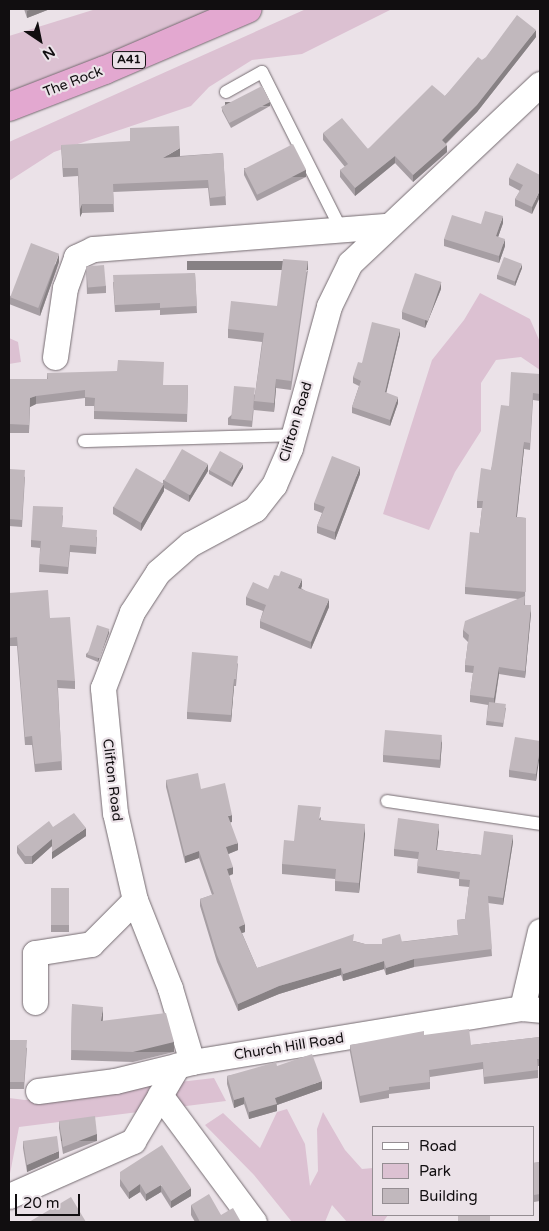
<!DOCTYPE html>
<html>
<head>
<meta charset="utf-8">
<style>
  body { margin:0 }
  #map { position:relative; width:549px; height:1231px; overflow:hidden; background:#ebe2e8; font-family:"Varela Round",sans-serif }
  div>[style] { position:absolute }
  [style*='--x'] { left:calc(var(--x)*1px); top:calc(var(--y)*1px); width:calc(var(--w)*1px); rotate:calc(var(--a)*1deg) }
  .green>* { inset:0; background:#dcc1d2 }
  .roads { filter:drop-shadow(0 0 1px #756c71) drop-shadow(0 0 1px #756c71) }
  .service>* { height:12px; margin:-6px; padding:0 6px; transform-origin:6px; border-radius:6px; background:#fff }
  .minor>* { height:25px; margin:-12.5px; padding:0 12.5px; transform-origin:12.5px; border-radius:12.5px; background:#fff }
  .trunk>* { height:28px; margin:-14px; padding:0 14px; transform-origin:14px; border-radius:14px; background:#e3a8d0 }
  .wall>* { inset:0; background:#a69ea3; transform-origin:0 0 }
  .shaded-wall>* { inset:0; background:#878184; transform-origin:0 0 }
  .building>* { inset:0; background:#c1b8bd; transform-origin:0 0 }
  span { translate:-50% -50%; white-space:nowrap; text-align:center; line-height:1.15; -webkit-text-stroke:4.5px #ebe2e8; paint-order:stroke }
  .shield-label span { padding:1px 4px; background:#ebe2e8; border:1px solid; border-radius:4px; -webkit-text-stroke-width:0 }
  .shield-label { font-size:12px; color:#110e10; font-weight:700 }
  .street-label { font-size:14px; color:#110e10 }
  .frame { position:absolute; inset:0; border:10px solid #110e10; pointer-events:none }
  .legend { position:absolute; left:372px; top:1126px; width:162px; height:90px; box-sizing:border-box; background:#ebe2e8; border:1px solid #948d92; margin:0; padding:6px 9px; list-style:none; font-size:15px; color:#110e10 }
  .legend li { display:flex; align-items:center; gap:10px; height:25px }
  .legend b { width:25px; border:1px solid #948d92 }
  .north { position:absolute; left:15px; top:15px; width:50px; height:50px; -webkit-text-stroke:4px #ebe2e8; paint-order:stroke; rotate:146deg; font-size:14px; font-weight:700; line-height:20px; text-align:center; color:#110e10 }
  .north::after { content:''; display:block; margin:auto; width:18px; height:22px; background:#110e10; clip-path:polygon(50% 0,100% 100%,50% 72%,0 100%) }
  .scale { position:absolute; left:15px; top:1194px; width:65px; height:22px; box-sizing:border-box; border:2px solid #110e10; border-top:0; padding-left:6px; font-size:15px; line-height:18px; white-space:nowrap; color:#110e10; -webkit-text-stroke:4px #ebe2e8; paint-order:stroke }
</style>
</head>
<body>
<div id="map">
  <div class="green">
    <i style="clip-path:polygon(96px 9px,234px 9px,9px 94px,9px 36px)"></i>
    <i style="clip-path:polygon(306px 9px,392px 9px,302px 54px,252px 60px,209px 87px,191px 106px,54px 152px,9px 181px,9px 142px)"></i>
    <i style="clip-path:polygon(480px 293px,530px 319px,540px 342px,540px 370px,521px 357px,496px 360px,481px 383px,481px 431px,455px 472px,429px 530px,383px 514px,432px 360px,464px 320px)"></i>
    <i style="clip-path:polygon(9px 338px,18px 342px,21px 362px,9px 364px)"></i>
    <i style="clip-path:polygon(214px 1078px,226px 1101px,19px 1127px,9px 1179px,9px 1098px,25px 1100px)"></i>
    <i style="clip-path:polygon(287px 1109px,305px 1144px,310px 1186px,318px 1171px,317px 1129px,323px 1112px,345px 1150px,362px 1169px,373px 1168px,373px 1215px,388px 1215px,383px 1222px,347px 1222px,332px 1205px,325px 1222px,292px 1222px,254px 1175px,205px 1125px,223px 1113px,260px 1148px,277px 1112px)"></i>
  </div>
  <div class="roads">
    <div class="service">
      <i style="--x:226;--y:92;--w:41;--a:-29.1"></i>
      <i style="--x:262;--y:72;--w:174;--a:63.3"></i>
      <i style="--x:84;--y:441;--w:210;--a:-1.6"></i>
      <i style="--x:387;--y:801;--w:155;--a:8.5"></i>
    </div>
    <div class="minor">
      <i style="--x:55;--y:357;--w:70;--a:-81.8"></i>
      <i style="--x:65;--y:288;--w:33;--a:-70"></i>
      <i style="--x:76;--y:257;--w:19;--a:-25"></i>
      <i style="--x:93;--y:249;--w:296;--a:-4.5"></i>
      <i style="--x:35;--y:1002;--w:49;--a:-90"></i>
      <i style="--x:35;--y:953;--w:57;--a:-9.1"></i>
      <i style="--x:91;--y:944;--w:62;--a:-45"></i>
      <i style="--x:522;--y:1008;--w:79;--a:-76.8"></i>
      <i style="--x:192;--y:1062;--w:77;--a:-106.6"></i>
      <i style="--x:170;--y:988;--w:95;--a:-111.7"></i>
      <i style="--x:135;--y:900;--w:89;--a:-102.9"></i>
      <i style="--x:115;--y:813;--w:126;--a:-95.5"></i>
      <i style="--x:103;--y:688;--w:81;--a:-69.1"></i>
      <i style="--x:132;--y:612;--w:48;--a:-57"></i>
      <i style="--x:158;--y:572;--w:43;--a:-41.2"></i>
      <i style="--x:190;--y:544;--w:74;--a:-28.3"></i>
      <i style="--x:255;--y:509;--w:31;--a:-52"></i>
      <i style="--x:274;--y:485;--w:40;--a:-66.6"></i>
      <i style="--x:290;--y:448;--w:147;--a:-74.6"></i>
      <i style="--x:329;--y:306;--w:48;--a:-64"></i>
      <i style="--x:350;--y:263;--w:261;--a:-43.3"></i>
      <i style="--x:38;--y:1091;--w:78;--a:-7.4"></i>
      <i style="--x:115;--y:1081;--w:79;--a:-13.9"></i>
      <i style="--x:192;--y:1062;--w:334;--a:-9.3"></i>
      <i style="--x:522;--y:1008;--w:18;--a:6"></i>
      <i style="--x:160;--y:1095;--w:158;--a:53.5"></i>
      <i style="--x:9;--y:1196;--w:136;--a:-23.9"></i>
      <i style="--x:133;--y:1141;--w:88;--a:-59.4"></i>
    </div>
    <div class="trunk">
      <i style="--x:9;--y:107;--w:103;--a:-21.1"></i>
      <i style="--x:105;--y:70;--w:155;--a:-23.2"></i>
    </div>
  </div>
  <div class="wall">
    <i style="clip-path:polygon(24px 9px,50px 9px,27px 18px)"></i>
    <i style="clip-path:polygon(536px 37px,477px 112px,446px 144px,447px 152px,413px 182px,395px 163px,355px 196px,340px 177px,340px 170px,345px 167px,323px 140px,323px 133px,368px 149px,445px 96px,482px 60px)"></i>
    <i style="clip-path:polygon(270px 106px,231px 128px,222px 111px,222px 108px)"></i>
    <i style="clip-path:polygon(61px 145px,180px 156px,223px 153px,226px 205px,210px 206px,208px 188px,113px 192px,114px 212px,82px 213px,80px 217px,78px 176px,63px 177px)"></i>
    <i style="clip-path:polygon(244px 168px,306px 177px,257px 201px,244px 175px)"></i>
    <i style="clip-path:polygon(540px 175px,532px 214px,515px 206px,515px 199px,520px 191px,509px 185px,509px 178px)"></i>
    <i style="clip-path:polygon(503px 223px,498px 237px,505px 246px,499px 263px,444px 246px,444px 239px,481px 224px)"></i>
    <i style="clip-path:polygon(59px 262px,40px 316px,9px 304px,9px 297px)"></i>
    <i style="clip-path:polygon(86px 266px,106px 286px,106px 293px,87px 294px)"></i>
    <i style="clip-path:polygon(522px 268px,515px 286px,497px 279px,497px 275px)"></i>
    <i style="clip-path:polygon(308px 270px,291px 390px,276px 388px,274px 412px,254px 410px,254px 407px,252px 427px,228px 425px,228px 418px,255px 394px,262px 342px,228px 338px,228px 329px,277px 306px)"></i>
    <i style="clip-path:polygon(195px 273px,197px 313px,160px 315px,160px 310px,115px 312px,113px 282px)"></i>
    <i style="clip-path:polygon(441px 289px,425px 328px,402px 319px,402px 312px)"></i>
    <i style="clip-path:polygon(400px 335px,386px 393px,398px 403px,390px 426px,352px 413px,352px 407px,359px 386px,353px 383px,353px 377px,362px 363px)"></i>
    <i style="clip-path:polygon(47px 373px,164px 385px,188px 385px,187px 422px,94px 419px,94px 406px,85px 406px,85px 398px,36px 404px,30px 407px,29px 433px,9px 433px,9px 379px,47px 379px)"></i>
    <i style="clip-path:polygon(540px 374px,540px 401px,533px 400px,530px 450px,524px 449px,517px 517px,526px 518px,525px 605px,531px 613px,525px 678px,499px 674px,495px 703px,506px 708px,503px 727px,486px 725px,488px 705px,470px 702px,470px 695px,473px 673px,465px 672px,465px 665px,468px 642px,463px 637px,463px 630px,518px 599px,465px 594px,465px 587px,479px 533px,482px 508px,477px 508px,477px 501px,491px 470px,509px 406px)"></i>
    <i style="clip-path:polygon(243px 468px,232px 487px,209px 474px,209px 470px)"></i>
    <i style="clip-path:polygon(9px 469px,25px 477px,22px 527px,9px 526px)"></i>
    <i style="clip-path:polygon(208px 471px,189px 502px,164px 488px,164px 491px,141px 531px,113px 514px,113px 507px,163px 483px,163px 480px)"></i>
    <i style="clip-path:polygon(360px 474px,335px 540px,317px 533px,317px 526px,322px 513px,314px 510px,314px 503px)"></i>
    <i style="clip-path:polygon(63px 515px,62px 527px,97px 537px,96px 554px,70px 552px,68px 574px,39px 572px,40px 548px,31px 547px,31px 540px)"></i>
    <i style="clip-path:polygon(302px 586px,301px 588px,329px 607px,311px 649px,260px 628px,260px 621px,263px 611px,246px 605px,246px 597px,268px 589px)"></i>
    <i style="clip-path:polygon(9px 593px,50px 618px,75px 681px,75px 689px,58px 688px,62px 770px,35px 772px,32px 745px,25px 745px,17px 646px,9px 646px)"></i>
    <i style="clip-path:polygon(109px 633px,98px 662px,86px 657px,86px 654px)"></i>
    <i style="clip-path:polygon(238px 663px,236px 686px,234px 686px,231px 722px,187px 719px,187px 712px)"></i>
    <i style="clip-path:polygon(540px 741px,536px 781px,509px 777px,509px 770px)"></i>
    <i style="clip-path:polygon(442px 742px,440px 768px,383px 762px,383px 755px)"></i>
    <i style="clip-path:polygon(166px 780px,201px 789px,232px 822px,230px 822px,238px 850px,228px 854px,233px 874px,229px 876px,245px 932px,242px 933px,257px 968px,354px 941px,365px 944px,382px 944px,458px 935px,457px 920px,465px 919px,469px 887px,459px 886px,459px 879px,417px 873px,418px 859px,394px 856px,394px 849px,439px 831px,437px 850px,481px 855px,513px 842px,503px 905px,488px 903px,492px 956px,414px 967px,386px 975px,384px 969px,343px 981px,341px 975px,279px 994px,238px 1011px,217px 962px,200px 906px,200px 899px,212px 895px,199px 858px,185px 863px,166px 787px)"></i>
    <i style="clip-path:polygon(321px 817px,321px 820px,365px 834px,359px 893px,335px 891px,335px 879px,282px 874px,282px 864px,294px 841px)"></i>
    <i style="clip-path:polygon(53px 827px,86px 836px,52px 859px,52px 846px,32px 864px,25px 864px,17px 853px,17px 846px)"></i>
    <i style="left:51px;top:888px;width:18px;height:44px"></i>
    <i style="clip-path:polygon(72px 1004px,103px 1017px,103px 1021px,174px 1052px,133px 1062px,71px 1060px)"></i>
    <i style="clip-path:polygon(424px 1035px,471px 1045px,540px 1037px,540px 1066px,538px 1066px,538px 1078px,484px 1084px,483px 1069px,430px 1077px,430px 1089px,389px 1094px,389px 1098px,360px 1103px,350px 1052px,350px 1045px)"></i>
    <i style="clip-path:polygon(9px 1040px,27px 1048px,24px 1089px,9px 1089px)"></i>
    <i style="clip-path:polygon(277px 1066px,322px 1089px,277px 1105px,277px 1111px,249px 1119px,244px 1104px,234px 1108px,227px 1084px,227px 1076px)"></i>
    <i style="clip-path:polygon(59px 1121px,97px 1141px,63px 1154px,59px 1128px)"></i>
    <i style="clip-path:polygon(23px 1141px,59px 1158px,27px 1172px,23px 1148px)"></i>
    <i style="clip-path:polygon(540px 1162px,540px 1201px,534px 1202px,533px 1193px,533px 1163px)"></i>
    <i style="clip-path:polygon(120px 1172px,191px 1196px,171px 1208px,161px 1192px,146px 1201px,140px 1192px,129px 1199px,120px 1186px)"></i>
    <i style="clip-path:polygon(191px 1205px,221px 1215px,241px 1222px,195px 1222px,191px 1215px)"></i>
  </div>
  <div class="shaded-wall">
    <i style="clip-path:polygon(32px 9px,50px 9px,27px 18px,27px 11px)"></i>
    <i style="clip-path:polygon(536px 30px,536px 37px,477px 112px,442px 147px,442px 140px)"></i>
    <i style="left:270px;top:102px;width:4px;height:45px;rotate:90deg"></i>
    <i style="clip-path:polygon(447px 145px,447px 152px,413px 182px,413px 175px)"></i>
    <i style="clip-path:polygon(180px 148px,180px 157px,163px 158px)"></i>
    <i style="clip-path:polygon(395px 156px,395px 163px,355px 196px,355px 188px)"></i>
    <i style="left:306px;top:170px;width:7px;height:55px;rotate:90deg"></i>
    <i style="clip-path:polygon(540px 190px,540px 197px,532px 214px,532px 207px)"></i>
    <i style="clip-path:polygon(82px 204px,82px 213px,80px 217px,80px 209px)"></i>
    <i style="clip-path:polygon(503px 216px,503px 223px,496px 243px,496px 236px)"></i>
    <i style="clip-path:polygon(505px 239px,505px 246px,499px 263px,499px 256px)"></i>
    <i style="clip-path:polygon(59px 254px,59px 262px,40px 316px,40px 309px)"></i>
    <i style="left:308px;top:261px;width:9px;height:121px;rotate:90deg"></i>
    <i style="clip-path:polygon(522px 264px,522px 268px,515px 286px,515px 282px)"></i>
    <i style="clip-path:polygon(441px 282px,441px 289px,425px 328px,425px 321px)"></i>
    <i style="clip-path:polygon(400px 329px,400px 335px,385px 398px,385px 392px)"></i>
    <i style="clip-path:polygon(276px 379px,276px 388px,274px 412px,274px 403px)"></i>
    <i style="clip-path:polygon(36px 396px,36px 404px,30px 407px,29px 433px,30px 398px)"></i>
    <i style="clip-path:polygon(398px 397px,398px 403px,390px 426px,390px 420px)"></i>
    <i style="clip-path:polygon(524px 442px,524px 449px,516px 524px,516px 517px)"></i>
    <i style="clip-path:polygon(208px 464px,208px 471px,189px 502px,189px 495px)"></i>
    <i style="clip-path:polygon(243px 464px,243px 468px,232px 487px,232px 483px)"></i>
    <i style="clip-path:polygon(360px 467px,360px 474px,335px 540px,335px 532px)"></i>
    <i style="clip-path:polygon(164px 484px,164px 491px,141px 531px,141px 523px)"></i>
    <i style="clip-path:polygon(302px 579px,302px 586px,298px 595px,298px 588px)"></i>
    <i style="clip-path:polygon(329px 599px,329px 607px,311px 649px,311px 642px)"></i>
    <i style="clip-path:polygon(531px 605px,531px 613px,525px 678px,525px 671px)"></i>
    <i style="clip-path:polygon(109px 629px,109px 633px,98px 662px,98px 658px)"></i>
    <i style="clip-path:polygon(499px 667px,499px 674px,494px 706px,494px 698px)"></i>
    <i style="clip-path:polygon(234px 679px,234px 686px,231px 722px,231px 715px)"></i>
    <i style="clip-path:polygon(442px 735px,442px 742px,440px 768px,440px 760px)"></i>
    <i style="clip-path:polygon(540px 747px,540px 754px,536px 781px,536px 774px)"></i>
    <i style="clip-path:polygon(232px 815px,232px 822px,228px 823px,228px 816px)"></i>
    <i style="clip-path:polygon(365px 824px,365px 834px,359px 893px,359px 883px)"></i>
    <i style="clip-path:polygon(439px 824px,439px 831px,436px 857px,436px 850px)"></i>
    <i style="clip-path:polygon(86px 828px,86px 836px,52px 859px,52px 852px)"></i>
    <i style="clip-path:polygon(513px 835px,513px 842px,503px 905px,503px 898px)"></i>
    <i style="clip-path:polygon(52px 839px,52px 846px,32px 864px,32px 856px)"></i>
    <i style="clip-path:polygon(238px 843px,238px 850px,226px 855px,226px 847px)"></i>
    <i style="clip-path:polygon(199px 851px,199px 858px,185px 863px,185px 856px)"></i>
    <i style="clip-path:polygon(233px 867px,233px 874px,227px 876px,227px 869px)"></i>
    <i style="clip-path:polygon(245px 924px,245px 932px,239px 934px,239px 927px)"></i>
    <i style="clip-path:polygon(414px 959px,414px 967px,386px 975px,386px 968px)"></i>
    <i style="clip-path:polygon(384px 961px,384px 969px,343px 981px,343px 974px)"></i>
    <i style="clip-path:polygon(341px 968px,341px 975px,279px 994px,238px 1011px,238px 1004px,279px 986px)"></i>
    <i style="clip-path:polygon(103px 1007px,103px 1017px,101px 1031px,101px 1021px)"></i>
    <i style="left:174px;top:1042px;width:10px;height:42px;rotate:90deg"></i>
    <i style="clip-path:polygon(322px 1081px,322px 1089px,277px 1105px,277px 1111px,249px 1119px,249px 1112px,275px 1098px)"></i>
    <i style="clip-path:polygon(244px 1097px,244px 1104px,234px 1108px,234px 1100px)"></i>
    <i style="left:97px;top:1134px;width:7px;height:36px;rotate:90deg"></i>
    <i style="clip-path:polygon(59px 1151px,59px 1158px,27px 1172px,27px 1165px)"></i>
    <i style="clip-path:polygon(140px 1184px,140px 1192px,129px 1199px,129px 1192px)"></i>
    <i style="clip-path:polygon(161px 1185px,161px 1192px,146px 1201px,146px 1194px)"></i>
    <i style="clip-path:polygon(191px 1188px,191px 1196px,171px 1208px,171px 1201px)"></i>
  </div>
  <div class="building">
    <i style="clip-path:polygon(517px 15px,536px 30px,477px 105px,442px 140px,447px 145px,413px 175px,395px 156px,355px 188px,340px 170px,348px 164px,323px 133px,342px 118px,368px 149px,432px 85px,445px 96px,478px 57px,482px 60px,486px 57px)"></i>
    <i style="left:262px;top:86px;width:18px;height:46px;rotate:63deg"></i>
    <i style="clip-path:polygon(179px 126px,180px 148px,163px 158px,223px 153px,226px 196px,210px 198px,208px 180px,113px 184px,114px 204px,82px 204px,80px 209px,78px 168px,63px 168px,61px 145px,130px 141px,130px 128px)"></i>
    <i style="left:293px;top:144px;width:29px;height:55px;rotate:63deg"></i>
    <i style="clip-path:polygon(517px 163px,540px 175px,540px 190px,532px 207px,515px 199px,523px 185px,509px 178px)"></i>
    <i style="clip-path:polygon(485px 211px,503px 216px,496px 236px,505px 239px,499px 256px,444px 239px,452px 215px,481px 224px)"></i>
    <i style="left:31px;top:243px;width:30px;height:58px;rotate:21deg"></i>
    <i style="left:504px;top:257px;width:19px;height:19px;rotate:21deg"></i>
    <i style="clip-path:polygon(283px 259px,308px 261px,291px 381px,276px 379px,274px 403px,254px 401px,264px 333px,228px 329px,231px 301px,277px 306px)"></i>
    <i style="left:104px;top:265px;width:21px;height:18px;rotate:85deg"></i>
    <i style="clip-path:polygon(195px 273px,197px 306px,160px 308px,160px 303px,115px 305px,113px 275px)"></i>
    <i style="left:415px;top:273px;width:28px;height:41px;rotate:19deg"></i>
    <i style="clip-path:polygon(372px 322px,400px 329px,385px 392px,398px 397px,390px 420px,352px 407px,361px 381px,353px 377px,358px 362px,362px 363px)"></i>
    <i style="clip-path:polygon(118px 360px,164px 362px,163px 385px,188px 385px,187px 414px,94px 411px,95px 398px,85px 397px,85px 390px,36px 396px,30px 398px,29px 425px,9px 424px,9px 379px,48px 379px,47px 373px,117px 371px)"></i>
    <i style="clip-path:polygon(511px 372px,540px 374px,540px 394px,533px 393px,530px 443px,524px 442px,516px 517px,526px 518px,526px 592px,465px 587px,470px 532px,479px 533px,483px 501px,477px 501px,481px 468px,491px 470px,501px 405px,509px 406px)"></i>
    <i style="left:234px;top:386px;width:21px;height:33px;rotate:5deg"></i>
    <i style="left:182px;top:449px;width:30px;height:36px;rotate:30deg"></i>
    <i style="left:220px;top:451px;width:26px;height:22px;rotate:29deg"></i>
    <i style="clip-path:polygon(332px 456px,360px 467px,335px 532px,317px 526px,325px 507px,314px 503px)"></i>
    <i style="left:136px;top:468px;width:32px;height:45px;rotate:30deg"></i>
    <i style="clip-path:polygon(9px 469px,25px 470px,22px 520px,9px 519px)"></i>
    <i style="clip-path:polygon(33px 506px,63px 507px,62px 527px,97px 530px,96px 547px,70px 545px,68px 567px,39px 564px,41px 541px,31px 540px)"></i>
    <i style="clip-path:polygon(281px 571px,302px 579px,298px 588px,329px 599px,311px 642px,260px 621px,266px 605px,246px 597px,253px 582px,268px 589px,274px 575px,279px 576px)"></i>
    <i style="clip-path:polygon(48px 590px,50px 618px,70px 617px,75px 681px,57px 680px,62px 761px,35px 764px,32px 736px,25px 737px,17px 637px,9px 638px,9px 593px)"></i>
    <i style="clip-path:polygon(525px 596px,524px 605px,531px 605px,525px 671px,499px 667px,494px 698px,470px 695px,474px 666px,465px 665px,469px 635px,463px 630px,465px 621px)"></i>
    <i style="left:97px;top:625px;width:13px;height:31px;rotate:18deg"></i>
    <i style="clip-path:polygon(192px 652px,238px 656px,236px 679px,234px 679px,231px 715px,187px 712px)"></i>
    <i style="left:489px;top:702px;width:17px;height:19px;rotate:7deg"></i>
    <i style="left:385px;top:730px;width:57px;height:25px;rotate:5deg"></i>
    <i style="clip-path:polygon(515px 737px,540px 741px,540px 747px,536px 774px,509px 770px)"></i>
    <i style="clip-path:polygon(198px 773px,201px 789px,225px 783px,232px 815px,228px 816px,238px 843px,226px 847px,233px 867px,227px 869px,245px 924px,239px 927px,257px 968px,354px 934px,353px 941px,365px 944px,382px 944px,382px 939px,400px 934px,402px 942px,458px 935px,457px 920px,465px 919px,470px 880px,459px 879px,460px 872px,417px 866px,419px 852px,394px 849px,398px 818px,439px 824px,436px 850px,481px 855px,484px 831px,513px 835px,503px 898px,488px 896px,492px 949px,414px 959px,386px 968px,384px 961px,343px 974px,341px 968px,279px 986px,238px 1004px,217px 955px,200px 899px,214px 894px,199px 851px,185px 856px,166px 780px)"></i>
    <i style="clip-path:polygon(298px 805px,321px 807px,319px 820px,365px 824px,359px 883px,335px 881px,336px 869px,282px 864px,284px 840px,294px 841px)"></i>
    <i style="clip-path:polygon(74px 813px,86px 828px,52px 852px,52px 839px,32px 856px,25px 856px,17px 846px,49px 821px,53px 827px)"></i>
    <i style="left:51px;top:888px;width:18px;height:37px"></i>
    <i style="clip-path:polygon(72px 1004px,103px 1007px,101px 1021px,166px 1013px,174px 1042px,133px 1052px,71px 1050px)"></i>
    <i style="clip-path:polygon(469px 1029px,471px 1045px,540px 1037px,540px 1059px,537px 1059px,538px 1070px,484px 1077px,483px 1062px,429px 1070px,430px 1082px,389px 1087px,389px 1090px,360px 1096px,350px 1045px,424px 1031px,424px 1035px)"></i>
    <i style="clip-path:polygon(9px 1040px,27px 1040px,24px 1082px,9px 1082px)"></i>
    <i style="clip-path:polygon(312px 1054px,322px 1081px,275px 1098px,277px 1104px,249px 1112px,244px 1097px,234px 1100px,227px 1076px,276px 1062px,277px 1066px)"></i>
    <i style="clip-path:polygon(95px 1116px,97px 1134px,63px 1147px,59px 1121px)"></i>
    <i style="clip-path:polygon(57px 1136px,59px 1151px,27px 1165px,23px 1141px)"></i>
    <i style="clip-path:polygon(162px 1145px,191px 1188px,171px 1201px,161px 1185px,146px 1194px,140px 1184px,129px 1192px,120px 1179px,120px 1172px)"></i>
    <i style="clip-path:polygon(540px 1162px,540px 1194px,534px 1195px,533px 1186px,533px 1163px)"></i>
    <i style="clip-path:polygon(209px 1194px,221px 1215px,233px 1208px,241px 1222px,200px 1222px,191px 1205px)"></i>
    <i style="clip-path:polygon(71px 1197px,86px 1222px,29px 1222px)"></i>
    <i style="left:458px;top:1215px;width:32px;height:7px"></i>
  </div>
  <div class="shield-label">
    <span style="left:129px;top:60px">A41</span>
  </div>
  <div class="street-label">
    <span style="left:73px;top:82px;rotate:-21deg">The Rock</span>
    <span style="left:296px;top:422px;rotate:-73deg">Clifton Road</span>
    <span style="left:112px;top:780px;rotate:83deg">Clifton Road</span>
    <span style="left:289px;top:1047px;rotate:-9deg">Church Hill Road</span>
  </div>
  <div class="frame"></div>
  <ul class="legend">
  <li><b style="height:6px;background:#fff"></b>Road</li>
  <li><b style="height:14px;background:#dcc1d2"></b>Park</li>
  <li><b style="height:14px;background:#c1b8bd"></b>Building</li>
  </ul>
  <div class="north">N</div>
  <div class="scale">20 m</div>
</div>
</body>
</html>
